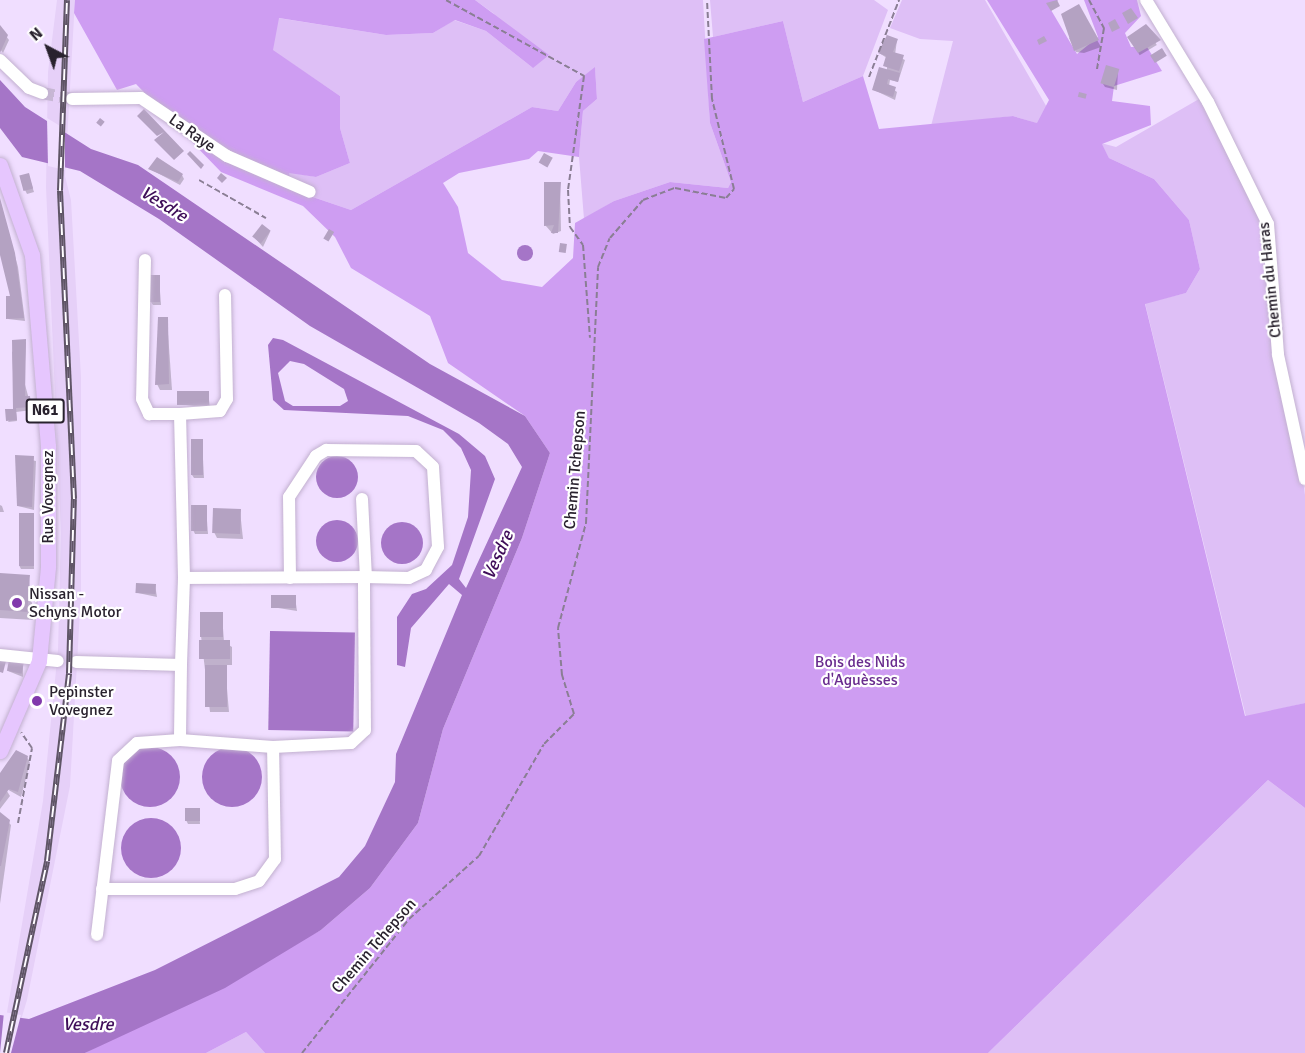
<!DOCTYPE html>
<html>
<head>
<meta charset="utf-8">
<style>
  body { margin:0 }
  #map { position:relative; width:1305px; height:1053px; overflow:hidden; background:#f0deff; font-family:Signika,sans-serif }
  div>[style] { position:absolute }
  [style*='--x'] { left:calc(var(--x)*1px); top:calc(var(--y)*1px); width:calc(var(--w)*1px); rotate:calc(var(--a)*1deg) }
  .built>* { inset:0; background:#e6d0f8 }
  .green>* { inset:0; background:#debff6 }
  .forest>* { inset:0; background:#ce9df2 }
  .water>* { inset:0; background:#a575c7; transform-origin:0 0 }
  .round { border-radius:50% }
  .pier>* { inset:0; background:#f0deff }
  .shadow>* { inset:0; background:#0003; transform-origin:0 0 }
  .building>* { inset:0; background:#b4a2c2; transform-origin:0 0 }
  .minor-tunnel>* { height:12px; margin-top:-6px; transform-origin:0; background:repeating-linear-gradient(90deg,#c8b8d5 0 12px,transparent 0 18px) }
  .path>* { height:2px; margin-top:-1px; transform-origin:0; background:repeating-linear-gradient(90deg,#8a7e94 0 6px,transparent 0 9px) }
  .roads { filter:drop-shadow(0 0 2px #c2b0d0) drop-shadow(0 0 2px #c2b0d0) }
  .minor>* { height:12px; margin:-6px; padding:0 6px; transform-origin:6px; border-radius:6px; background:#fff }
  .major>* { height:15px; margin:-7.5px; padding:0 7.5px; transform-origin:7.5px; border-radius:7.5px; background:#e6c6fe }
  .rail>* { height:6px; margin-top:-3px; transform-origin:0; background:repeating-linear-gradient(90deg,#fff 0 11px,#5f5566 0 22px); box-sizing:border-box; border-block:2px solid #5f5566 }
  .dots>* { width:16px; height:16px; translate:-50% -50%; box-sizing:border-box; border:3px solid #fff; border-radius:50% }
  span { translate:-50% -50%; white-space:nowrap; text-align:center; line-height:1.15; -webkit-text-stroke:4.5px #fff; paint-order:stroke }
  .shield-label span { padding:2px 4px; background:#fff; border:2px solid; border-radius:4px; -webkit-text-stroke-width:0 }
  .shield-label { font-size:15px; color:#29222e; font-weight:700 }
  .street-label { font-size:16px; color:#29222e }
  .poi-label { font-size:16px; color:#29222e }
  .left { translate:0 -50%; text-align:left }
  .park-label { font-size:16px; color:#692c8e }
  .water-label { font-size:18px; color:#3f0e59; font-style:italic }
  .north { position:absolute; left:18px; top:18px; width:60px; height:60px; -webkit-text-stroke:4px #fff; paint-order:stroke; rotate:319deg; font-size:16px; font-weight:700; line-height:24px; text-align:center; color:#29222e }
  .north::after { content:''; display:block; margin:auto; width:21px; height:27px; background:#29222e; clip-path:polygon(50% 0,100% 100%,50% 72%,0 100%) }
</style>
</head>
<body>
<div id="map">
  <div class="built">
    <i style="clip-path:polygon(57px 0,75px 0,65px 176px,71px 200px,81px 377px,81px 593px,70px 786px,27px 1000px,11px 1053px,0 1053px,43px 801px,58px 650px,61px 533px,46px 187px,48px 72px)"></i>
  </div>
  <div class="green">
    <i style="clip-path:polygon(475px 0,703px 0,710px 123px,731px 182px,728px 188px,670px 182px,614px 201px,584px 219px,579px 157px,583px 111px,597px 99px,595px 68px,576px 82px,558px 111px,532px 107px,351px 210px,292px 190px,288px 172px,316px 177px,350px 163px,340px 128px,340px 96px,272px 50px,278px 18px,386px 35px,433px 33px,454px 20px,486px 31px,533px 68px,493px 13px)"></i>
    <i style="clip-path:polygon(710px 0,874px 0,888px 10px,863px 76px,803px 102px,783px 21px,713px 37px)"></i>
    <i style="clip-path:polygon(902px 0,985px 0,1060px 130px,1013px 116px,931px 126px,953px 41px,920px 39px,890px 28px)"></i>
    <i style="clip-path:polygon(1199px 99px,1266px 228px,1305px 495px,1305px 703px,1246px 717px,1145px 303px,1186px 293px,1200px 269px,1189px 220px,1154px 179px,1109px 158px,1101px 143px,1116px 147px)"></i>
    <i style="clip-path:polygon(1268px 780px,1305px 808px,1305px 1053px,988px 1053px)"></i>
    <i style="clip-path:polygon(246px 1032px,265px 1053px,206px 1053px)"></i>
  </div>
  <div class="forest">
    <i style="clip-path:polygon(75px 0,475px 0,549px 55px,533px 68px,486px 31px,455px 20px,433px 33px,386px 35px,279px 18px,273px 50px,340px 96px,340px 128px,350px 163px,316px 177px,289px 173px,292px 190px,351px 210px,532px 107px,558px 111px,576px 82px,595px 67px,597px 99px,583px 111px,579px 157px,538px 151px,529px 159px,459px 173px,443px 183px,458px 207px,468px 253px,502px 280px,542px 287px,573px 258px,575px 223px,614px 201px,670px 182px,728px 188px,731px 182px,710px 123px,704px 39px,783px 21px,803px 102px,863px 76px,879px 129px,1013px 116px,1037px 123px,1049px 100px,987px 0,1058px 0,1051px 10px,1077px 54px,1098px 37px,1084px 0,1137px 0,1141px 16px,1125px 33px,1131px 47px,1147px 47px,1162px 71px,1114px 86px,1112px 101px,1150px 106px,1151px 125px,1102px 144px,1109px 158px,1154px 179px,1189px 220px,1200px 269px,1186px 293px,1145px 304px,1245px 716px,1305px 703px,1305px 808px,1268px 780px,988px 1053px,265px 1053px,246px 1032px,206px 1053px,85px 1053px,321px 930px,370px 888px,418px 823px,443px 729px,522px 538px,550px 453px,525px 416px,448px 363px,430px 316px,351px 268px,335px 237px,303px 206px,221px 172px,136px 84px,117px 90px,74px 13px)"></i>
  </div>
  <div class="water">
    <i style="clip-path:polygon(evenodd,0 80px,25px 107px,91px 149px,138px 165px,430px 364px,525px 416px,550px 453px,522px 538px,443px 729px,418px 823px,370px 888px,321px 930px,225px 988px,85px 1053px,0 1053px,0 1015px,29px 1019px,155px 970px,339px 877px,365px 846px,395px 782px,396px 754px,462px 595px,449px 584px,411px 628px,405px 667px,397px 665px,397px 617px,412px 594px,426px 589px,452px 565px,468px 517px,471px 470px,461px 448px,443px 430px,408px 416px,284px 410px,273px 400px,268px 345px,273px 338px,283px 340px,459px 434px,485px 456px,495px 479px,459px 579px,466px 588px,522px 467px,508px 444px,479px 423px,310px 326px,159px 219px,80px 171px,22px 157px,0 128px,0 80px,290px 361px,304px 364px,344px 389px,348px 401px,340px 406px,293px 406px,285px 401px,278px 373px,290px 361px)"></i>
    <i class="round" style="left:517px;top:245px;width:16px;height:16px"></i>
    <i class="round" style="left:316px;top:456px;width:42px;height:42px"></i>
    <i class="round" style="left:316px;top:520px;width:42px;height:42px"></i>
    <i class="round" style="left:381px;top:522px;width:42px;height:42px"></i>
    <i style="left:270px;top:631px;width:85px;height:99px;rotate:1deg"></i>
    <i class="round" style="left:120px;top:747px;width:60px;height:60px"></i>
    <i class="round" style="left:202px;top:747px;width:60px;height:60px"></i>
    <i class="round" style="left:121px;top:818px;width:60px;height:60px"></i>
  </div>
  <div class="pier">
    <i style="clip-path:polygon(47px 118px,65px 129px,65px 170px,48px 166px)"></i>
    <i style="clip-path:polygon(4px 1012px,21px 1015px,11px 1053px,0 1053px)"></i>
  </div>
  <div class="shadow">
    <i style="clip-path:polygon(1078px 6px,1101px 47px,1084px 53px,1076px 52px,1069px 38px,1074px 35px)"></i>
    <i style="left:1146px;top:27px;width:21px;height:20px;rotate:59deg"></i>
    <i style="clip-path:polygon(0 28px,9px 40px,3px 53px,0 49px)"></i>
    <i style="clip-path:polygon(897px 40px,895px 55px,905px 60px,898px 82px,890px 80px,889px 86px,897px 92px,895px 100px,874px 90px,887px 71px,887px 58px,879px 53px)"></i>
    <i style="clip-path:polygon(1118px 70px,1117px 90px,1105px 87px,1103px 84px)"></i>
    <i style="clip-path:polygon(150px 169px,182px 175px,184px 179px,180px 185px)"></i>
    <i style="clip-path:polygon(28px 174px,34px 192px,27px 194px,25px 190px)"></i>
    <i style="clip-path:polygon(560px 184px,561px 231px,553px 234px,545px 225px)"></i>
    <i style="clip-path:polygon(0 200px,18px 267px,25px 321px,8px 319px,12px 297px)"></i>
    <i style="clip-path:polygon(270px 232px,263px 247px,254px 237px)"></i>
    <i style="clip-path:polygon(159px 277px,161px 305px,153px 305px,151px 302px)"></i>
    <i style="clip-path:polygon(167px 319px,172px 390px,160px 390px,157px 384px)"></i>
    <i style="clip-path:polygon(26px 342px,24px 381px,32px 410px,16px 412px,17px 421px,8px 422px,15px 410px,12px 352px)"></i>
    <i style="clip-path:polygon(208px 392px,210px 408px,178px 404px)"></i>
    <i style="clip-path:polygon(202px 440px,204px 478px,194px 478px,192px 475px)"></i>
    <i style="clip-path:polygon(17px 457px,36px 461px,34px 510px,18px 506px)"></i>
    <i style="clip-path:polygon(0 505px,2px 506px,4px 512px,0 512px)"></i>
    <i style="clip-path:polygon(206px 507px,208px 534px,195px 534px,193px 530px)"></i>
    <i style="clip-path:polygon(240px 511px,243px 539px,217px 538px,214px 532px)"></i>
    <i style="clip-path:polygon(33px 521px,34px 569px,21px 569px,19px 565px)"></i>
    <i style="clip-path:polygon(0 575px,29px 577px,30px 593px,24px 588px,32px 603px,33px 620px,0 618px)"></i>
    <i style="clip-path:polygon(155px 585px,157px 597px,138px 593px)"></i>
    <i style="clip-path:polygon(295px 597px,297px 611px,272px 607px)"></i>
    <i style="clip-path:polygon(222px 614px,224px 642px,232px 647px,232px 665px,225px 665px,229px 712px,210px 712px,201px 636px)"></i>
    <i style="clip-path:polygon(23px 665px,23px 677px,8px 671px)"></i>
    <i style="clip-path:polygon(27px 757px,30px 763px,21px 797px,5px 788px,10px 796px,0 809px,0 776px)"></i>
    <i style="clip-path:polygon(199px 810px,200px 824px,188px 824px,186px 820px)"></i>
    <i style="clip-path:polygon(0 814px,11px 825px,0 904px)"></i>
  </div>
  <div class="building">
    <i style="clip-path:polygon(1057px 0,1060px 6px,1051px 11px,1046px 3px)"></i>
    <i style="clip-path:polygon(1079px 4px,1099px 40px,1074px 51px,1061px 14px)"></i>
    <i style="clip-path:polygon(1131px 8px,1138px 18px,1128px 24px,1122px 13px)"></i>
    <i style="clip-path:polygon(1115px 19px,1120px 28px,1112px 32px,1108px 23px)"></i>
    <i style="clip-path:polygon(1146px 24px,1161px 40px,1138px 53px,1127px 37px)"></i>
    <i style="clip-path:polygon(0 25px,8px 35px,0 53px)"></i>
    <i style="clip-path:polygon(887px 35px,898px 39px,893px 52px,904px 55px,899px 71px,883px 66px,886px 56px,878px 53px)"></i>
    <i style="clip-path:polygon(1044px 36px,1047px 41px,1039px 45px,1037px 40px)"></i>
    <i style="left:1162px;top:48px;width:9px;height:14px;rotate:58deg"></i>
    <i style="left:1106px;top:65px;width:14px;height:19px;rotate:17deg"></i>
    <i style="clip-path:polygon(879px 67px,900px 73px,898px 82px,888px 79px,887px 84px,896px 87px,893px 97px,872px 90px)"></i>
    <i style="left:1079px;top:92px;width:8px;height:5px;rotate:14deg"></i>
    <i style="clip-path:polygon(144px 109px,184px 151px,174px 160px,154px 140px,164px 132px,157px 136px,137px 116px)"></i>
    <i style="left:100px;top:118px;width:6px;height:6px;rotate:39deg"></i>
    <i style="clip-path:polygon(190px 151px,204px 165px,201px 169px,187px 154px)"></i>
    <i style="left:544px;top:153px;width:10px;height:11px;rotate:29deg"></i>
    <i style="clip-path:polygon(157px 157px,183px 174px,178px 182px,148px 169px)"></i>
    <i style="left:29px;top:173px;width:16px;height:10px;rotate:75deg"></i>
    <i style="clip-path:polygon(221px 173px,227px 178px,222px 183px,217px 178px)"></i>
    <i style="clip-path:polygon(544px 182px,561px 182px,558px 233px,551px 233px,554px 225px,544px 226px)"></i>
    <i style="clip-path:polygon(0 198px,15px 253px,24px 318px,6px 319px,6px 296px,10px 296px,0 255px)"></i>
    <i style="left:262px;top:224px;width:11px;height:16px;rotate:38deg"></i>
    <i style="left:329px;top:229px;width:6px;height:11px;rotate:31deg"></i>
    <i style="left:560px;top:243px;width:7px;height:9px;rotate:8deg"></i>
    <i style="left:160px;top:275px;width:27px;height:11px;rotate:90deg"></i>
    <i style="clip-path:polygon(158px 317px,168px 317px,169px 384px,155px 385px)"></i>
    <i style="clip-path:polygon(26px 339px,25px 396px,30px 396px,31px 407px,16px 408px,17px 420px,6px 421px,5px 409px,13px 409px,12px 340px)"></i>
    <i style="left:177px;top:391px;width:32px;height:14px"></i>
    <i style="left:191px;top:439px;width:12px;height:36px"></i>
    <i style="clip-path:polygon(15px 455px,34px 456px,32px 507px,17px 506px)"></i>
    <i style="left:207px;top:505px;width:26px;height:16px;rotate:90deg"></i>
    <i style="left:213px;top:508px;width:28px;height:25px;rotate:2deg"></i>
    <i style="left:19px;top:513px;width:15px;height:53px"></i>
    <i style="left:0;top:573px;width:30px;height:37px;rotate:4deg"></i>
    <i style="left:136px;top:583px;width:20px;height:10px;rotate:3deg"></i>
    <i style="left:271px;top:595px;width:25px;height:13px"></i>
    <i style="left:200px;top:612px;width:23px;height:25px"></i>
    <i style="left:230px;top:640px;width:19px;height:31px;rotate:90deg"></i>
    <i style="clip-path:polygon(0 659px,6px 661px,3px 673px,0 672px)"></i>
    <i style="left:9px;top:660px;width:15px;height:11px;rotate:11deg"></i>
    <i style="left:205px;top:665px;width:22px;height:42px"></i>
    <i style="clip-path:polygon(16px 750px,28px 756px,18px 792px,9px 789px,0 802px,0 773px)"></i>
    <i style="left:185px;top:808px;width:15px;height:13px"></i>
    <i style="clip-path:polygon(0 812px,10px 820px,1px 866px,0 866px)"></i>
  </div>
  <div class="minor-tunnel">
    <i style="--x:42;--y:93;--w:31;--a:11"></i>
  </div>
  <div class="path">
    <i style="--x:446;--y:0;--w:158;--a:28.8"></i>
    <i style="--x:584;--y:76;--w:115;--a:98"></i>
    <i style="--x:568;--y:190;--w:37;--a:87"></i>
    <i style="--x:570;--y:227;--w:22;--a:54"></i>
    <i style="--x:583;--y:245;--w:93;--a:85.7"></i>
    <i style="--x:1089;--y:0;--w:32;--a:62"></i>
    <i style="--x:1104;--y:28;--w:42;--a:99.7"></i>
    <i style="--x:869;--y:77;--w:83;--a:-68.7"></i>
    <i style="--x:199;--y:180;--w:77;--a:29.6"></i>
    <i style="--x:18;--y:823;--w:76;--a:-79.4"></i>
    <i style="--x:32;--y:748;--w:19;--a:-125"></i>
    <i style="--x:302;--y:1053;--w:171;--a:-51.4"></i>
    <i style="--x:409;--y:919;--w:94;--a:-42"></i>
    <i style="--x:479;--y:856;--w:129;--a:-59.9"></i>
    <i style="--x:544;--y:744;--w:42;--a:-45"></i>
    <i style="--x:574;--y:714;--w:41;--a:-107.1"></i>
    <i style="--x:562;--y:675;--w:47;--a:-94.9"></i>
    <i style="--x:558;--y:628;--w:109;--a:-75.1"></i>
    <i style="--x:586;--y:523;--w:256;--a:-87.3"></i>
    <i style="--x:598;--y:267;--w:31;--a:-68"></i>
    <i style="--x:610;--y:238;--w:50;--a:-49"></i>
    <i style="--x:643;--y:200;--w:34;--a:-21"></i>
    <i style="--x:675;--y:188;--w:52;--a:11.1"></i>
    <i style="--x:726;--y:198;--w:12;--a:-48"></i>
    <i style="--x:734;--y:189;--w:93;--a:-103.7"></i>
    <i style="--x:712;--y:99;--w:99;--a:-92.9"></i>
  </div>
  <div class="roads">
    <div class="minor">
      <i style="--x:1146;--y:0;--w:119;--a:58.7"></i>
      <i style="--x:1208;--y:102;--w:136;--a:63.8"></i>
      <i style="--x:1268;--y:224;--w:131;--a:85.6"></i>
      <i style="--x:1278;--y:355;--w:127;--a:77.7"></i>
      <i style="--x:0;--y:60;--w:40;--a:44"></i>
      <i style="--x:29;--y:88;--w:14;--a:21"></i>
      <i style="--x:72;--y:99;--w:69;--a:-0.8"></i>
      <i style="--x:141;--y:98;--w:104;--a:34"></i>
      <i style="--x:227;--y:156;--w:90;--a:23.4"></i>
      <i style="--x:145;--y:260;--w:139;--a:91.2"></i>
      <i style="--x:142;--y:399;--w:17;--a:65"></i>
      <i style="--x:149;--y:414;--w:31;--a:0"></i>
      <i style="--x:180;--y:414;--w:164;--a:88.6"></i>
      <i style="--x:180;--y:414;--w:40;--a:-4.3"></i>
      <i style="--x:220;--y:411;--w:14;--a:-60"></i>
      <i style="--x:227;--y:399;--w:104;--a:-91.1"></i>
      <i style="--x:362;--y:499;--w:79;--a:87.1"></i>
      <i style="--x:290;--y:578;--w:81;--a:-90.7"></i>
      <i style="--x:289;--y:497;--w:49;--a:-56.6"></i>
      <i style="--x:316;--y:456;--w:12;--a:-31"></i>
      <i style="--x:326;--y:450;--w:90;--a:0.6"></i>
      <i style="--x:416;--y:451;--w:23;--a:43"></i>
      <i style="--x:433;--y:467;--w:80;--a:86.4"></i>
      <i style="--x:438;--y:547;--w:26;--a:118"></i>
      <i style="--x:426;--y:570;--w:19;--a:155"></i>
      <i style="--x:409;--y:578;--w:45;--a:-178.7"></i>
      <i style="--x:0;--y:655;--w:58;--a:5.9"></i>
      <i style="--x:76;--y:662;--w:105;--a:1.6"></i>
      <i style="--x:181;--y:665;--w:75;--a:90.8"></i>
      <i style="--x:180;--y:740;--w:43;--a:176"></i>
      <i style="--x:137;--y:743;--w:26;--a:137"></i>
      <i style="--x:118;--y:761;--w:175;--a:96.9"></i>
      <i style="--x:180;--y:740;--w:93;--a:4.3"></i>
      <i style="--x:273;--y:747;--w:78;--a:-2.9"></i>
      <i style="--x:351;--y:743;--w:19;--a:-43"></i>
      <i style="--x:365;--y:730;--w:153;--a:-90.4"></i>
      <i style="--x:364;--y:577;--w:180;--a:179.7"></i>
      <i style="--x:184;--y:578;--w:87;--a:92"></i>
      <i style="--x:102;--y:889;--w:133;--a:0"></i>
      <i style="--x:235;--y:889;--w:25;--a:-18"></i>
      <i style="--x:259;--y:881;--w:27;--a:-54"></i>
      <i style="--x:275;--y:859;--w:112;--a:-91"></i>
    </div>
    <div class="major">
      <i style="--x:0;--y:165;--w:96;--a:70.4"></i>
      <i style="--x:32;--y:255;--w:193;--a:85.2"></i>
      <i style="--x:48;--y:447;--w:120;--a:90"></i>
      <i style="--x:48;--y:567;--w:94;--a:95.5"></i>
      <i style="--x:39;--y:661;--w:98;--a:113.4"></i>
    </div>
  </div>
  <div class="rail">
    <i style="--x:6;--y:1053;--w:196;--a:-77.9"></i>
    <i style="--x:47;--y:861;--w:189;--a:-83.3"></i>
    <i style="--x:69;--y:673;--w:174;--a:-88.4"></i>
    <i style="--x:74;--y:499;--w:309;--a:-92.6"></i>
    <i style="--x:60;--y:190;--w:190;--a:-87.9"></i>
  </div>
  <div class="dots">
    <i style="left:17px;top:603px;background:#8139ac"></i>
    <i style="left:37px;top:701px;background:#8139ac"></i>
  </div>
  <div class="shield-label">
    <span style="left:45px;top:411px">N61</span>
  </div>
  <div class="street-label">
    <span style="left:192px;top:133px;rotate:35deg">La Raye</span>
    <span style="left:1270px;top:280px;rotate:-96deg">Chemin du Haras</span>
    <span style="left:575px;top:470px;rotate:-85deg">Chemin Tchepson</span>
    <span style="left:48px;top:497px;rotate:-90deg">Rue Vovegnez</span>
    <span style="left:374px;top:946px;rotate:-49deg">Chemin Tchepson</span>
  </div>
  <div class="poi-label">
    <span class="left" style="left:29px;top:603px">Nissan -<br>Schyns Motor</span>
    <span class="left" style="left:49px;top:701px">Pepinster<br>Vovegnez</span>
  </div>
  <div class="park-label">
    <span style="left:860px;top:671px">Bois des Nids<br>d'Aguèsses</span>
  </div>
  <div class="water-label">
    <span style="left:164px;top:204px;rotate:32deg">Vesdre</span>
    <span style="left:498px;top:555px;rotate:-66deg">Vesdre</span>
    <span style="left:88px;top:1024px">Vesdre</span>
  </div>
  <div class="north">N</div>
</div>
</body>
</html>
